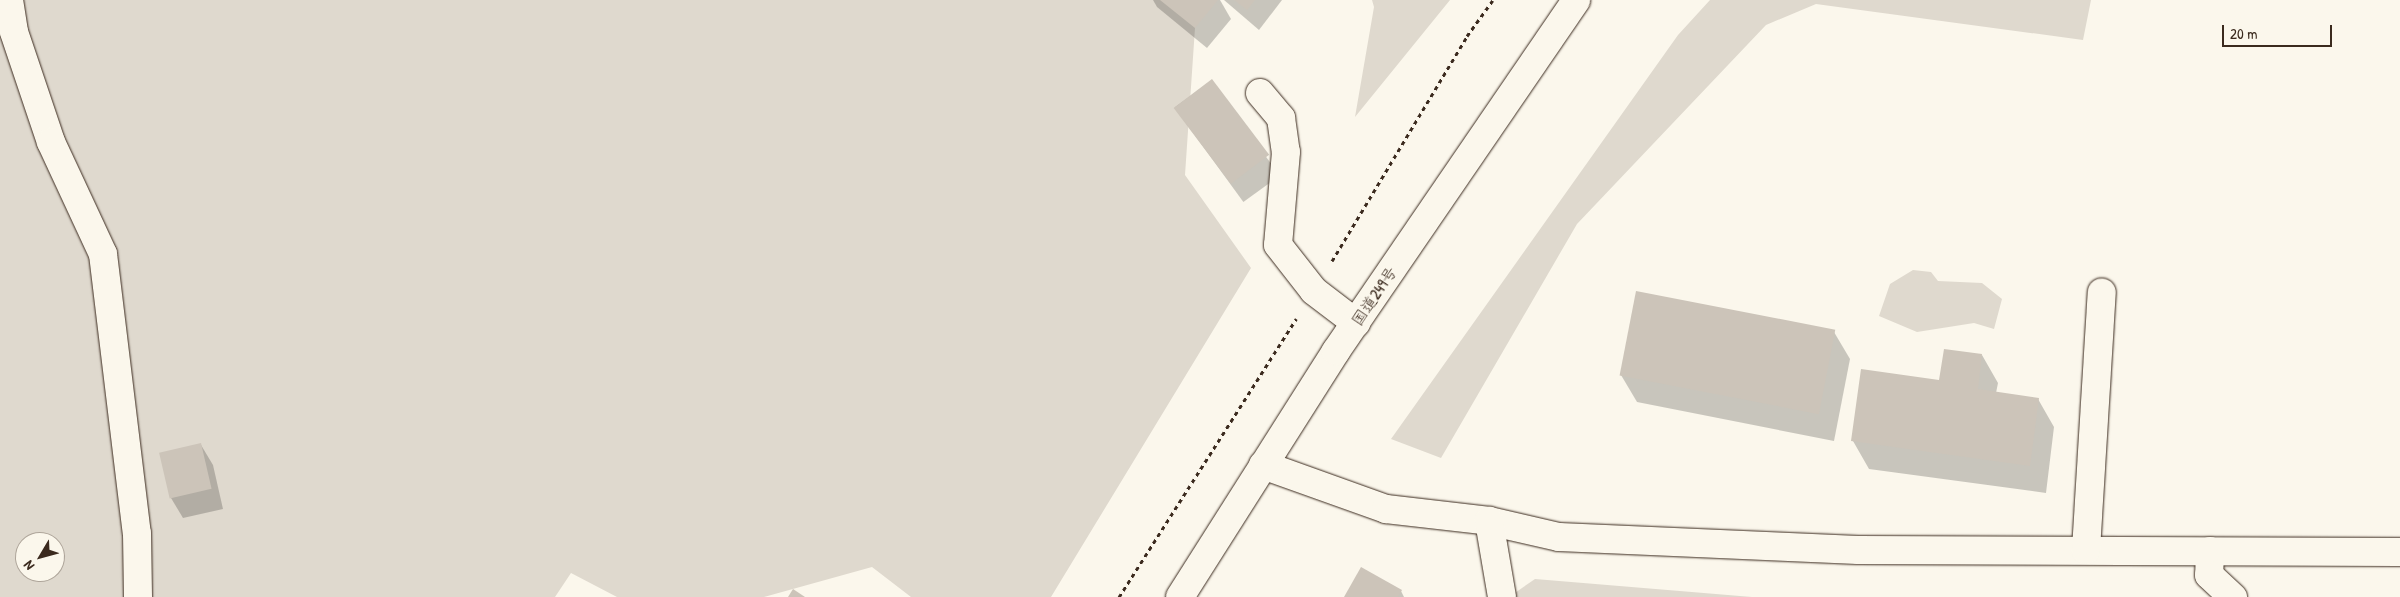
<!DOCTYPE html>
<html>
<head>
<meta charset="utf-8">
<style>
  body { margin:0 }
  #map { position:relative; width:2400px; height:597px; overflow:hidden; background:#fbf7ec; font-family:"Patrick Hand","Klee One",sans-serif }
  div>[style] { position:absolute }
  [style*='--x'] { left:calc(var(--x)*1px); top:calc(var(--y)*1px); width:calc(var(--w)*1px); rotate:calc(var(--a)*1deg) }
  .green>* { inset:0; background:#dfd9ce }
  .shadow>* { inset:0; background:#0003; transform-origin:0 0 }
  .building>* { inset:0; background:#ccc4b9; transform-origin:0 0 }
  .path>* { height:3px; margin-top:-1.5px; transform-origin:0; background:repeating-linear-gradient(90deg,#3b2a1e 0 4px,transparent 0 8px) }
  .roads { filter:drop-shadow(0 0 1px #3b2a1e) drop-shadow(0 0 1px #3b2a1e) }
  .minor>* { height:28px; margin:-14px; padding:0 14px; transform-origin:14px; border-radius:14px; background:#fbf7ec }
  .highway>* { height:28px; margin:-14px; padding:0 14px; transform-origin:14px; border-radius:14px; background:#fbf7ec }
  span { translate:-50% -50%; white-space:nowrap; text-align:center; line-height:1.15; -webkit-text-stroke:5px #fbf7ec; paint-order:stroke }
  .street-label { font-size:16px; color:#3b2a1e }
  .north { position:absolute; left:15px; top:532px; width:50px; height:50px; box-sizing:border-box; background:#fbf7ec; border:1px solid #aea59a; border-radius:50%; rotate:233deg; font-size:14px; font-weight:700; line-height:20px; text-align:center; color:#3b2a1e }
  .north::after { content:''; display:block; margin:auto; width:18px; height:22px; background:#3b2a1e; clip-path:polygon(50% 0,100% 100%,50% 72%,0 100%) }
  .scale { position:absolute; left:2222px; top:25px; width:110px; height:22px; box-sizing:border-box; border:2px solid #3b2a1e; border-top:0; padding-left:6px; font-size:15px; line-height:18px; white-space:nowrap; color:#3b2a1e; -webkit-text-stroke:4px #fbf7ec; paint-order:stroke }
</style>
</head>
<body>
<div id="map">
  <div class="green">
    <i style="clip-path:polygon(evenodd,0 0,1203px 0,1197px 12px,1195px 28px,1185px 175px,1251px 268px,1051px 597px,911px 597px,872px 567px,764px 597px,617px 597px,571px 573px,555px 597px,0 597px,0 0,25px 542px,55px 542px,55px 572px,25px 572px,25px 542px)"></i>
    <i style="clip-path:polygon(1372px 0,1450px 0,1355px 117px,1374px 7px)"></i>
    <i style="clip-path:polygon(1710px 0,2091px 0,2083px 40px,1816px 4px,1766px 25px,1577px 224px,1441px 458px,1391px 439px,1678px 35px)"></i>
    <i style="clip-path:polygon(1913px 270px,1931px 272px,1938px 281px,1982px 283px,2002px 299px,1994px 329px,1974px 323px,1917px 332px,1879px 316px,1890px 284px)"></i>
    <i style="clip-path:polygon(1535px 579px,1752px 597px,1509px 597px)"></i>
  </div>
  <div class="shadow">
    <i style="clip-path:polygon(1153px 0,1220px 0,1231px 19px,1207px 48px,1157px 7px)"></i>
    <i style="clip-path:polygon(1224px 0,1282px 0,1259px 30px)"></i>
    <i style="left:1211px;top:81px;width:117px;height:45px;rotate:54deg"></i>
    <i style="clip-path:polygon(1834px 332px,1850px 359px,1834px 441px,1637px 402px,1621px 375px)"></i>
    <i style="clip-path:polygon(1982px 355px,1998px 383px,1996px 393px,2038px 399px,2054px 427px,2046px 493px,1869px 469px,1853px 441px)"></i>
    <i style="clip-path:polygon(201px 445px,213px 465px,223px 509px,183px 518px,171px 498px,161px 454px)"></i>
    <i style="clip-path:polygon(1401px 591px,1404px 597px,1345px 597px)"></i>
  </div>
  <div class="building">
    <i style="clip-path:polygon(1160px 0,1218px 0,1195px 28px)"></i>
    <i style="clip-path:polygon(1234px 0,1255px 0,1247px 10px)"></i>
    <i style="left:1212px;top:79px;width:95px;height:48px;rotate:53deg"></i>
    <i style="left:1636px;top:291px;width:203px;height:86px;rotate:11deg"></i>
    <i style="clip-path:polygon(1944px 349px,1982px 354px,1978px 389px,2039px 398px,2030px 466px,1851px 441px,1861px 369px,1939px 380px)"></i>
    <i style="left:201px;top:443px;width:47px;height:43px;rotate:77deg"></i>
    <i style="clip-path:polygon(1361px 567px,1402px 590px,1398px 597px,1344px 597px)"></i>
    <i style="clip-path:polygon(793px 589px,805px 597px,788px 597px)"></i>
  </div>
  <div class="path">
    <i style="--x:1332;--y:261;--w:262;--a:-59"></i>
    <i style="--x:1467;--y:36;--w:44;--a:-54.2"></i>
    <i style="--x:1119;--y:597;--w:330;--a:-57.5"></i>
  </div>
  <div class="roads">
    <div class="minor">
      <i style="--x:9;--y:0;--w:32;--a:81"></i>
      <i style="--x:14;--y:32;--w:116;--a:71.4"></i>
      <i style="--x:51;--y:142;--w:123;--a:65.1"></i>
      <i style="--x:103;--y:254;--w:281;--a:83.1"></i>
      <i style="--x:137;--y:533;--w:64;--a:89.1"></i>
      <i style="--x:1260;--y:93;--w:33;--a:50"></i>
      <i style="--x:1281;--y:118;--w:34;--a:82"></i>
      <i style="--x:1286;--y:152;--w:93;--a:94.9"></i>
      <i style="--x:1278;--y:245;--w:58;--a:52"></i>
      <i style="--x:1314;--y:291;--w:53;--a:37.3"></i>
      <i style="--x:1263;--y:465;--w:131;--a:19.7"></i>
      <i style="--x:1386;--y:509;--w:104;--a:6.6"></i>
      <i style="--x:1489;--y:521;--w:72;--a:12.9"></i>
      <i style="--x:1559;--y:537;--w:299;--a:2.5"></i>
      <i style="--x:1858;--y:550;--w:542;--a:0.21"></i>
      <i style="--x:1489;--y:521;--w:77;--a:80.3"></i>
      <i style="--x:2086;--y:550;--w:258;--a:-86.5"></i>
      <i style="--x:2210;--y:551;--w:24;--a:92"></i>
      <i style="--x:2209;--y:575;--w:33;--a:43"></i>
    </div>
    <div class="highway">
      <i style="--x:1180;--y:597;--w:291;--a:-57.6"></i>
      <i style="--x:1336;--y:351;--w:425;--a:-55.6"></i>
    </div>
  </div>
  <div class="street-label">
    <span style="left:1374px;top:296px;rotate:-56deg">国道249号</span>
  </div>
  <div class="north">N</div>
  <div class="scale">20 m</div>
</div>
</body>
</html>
